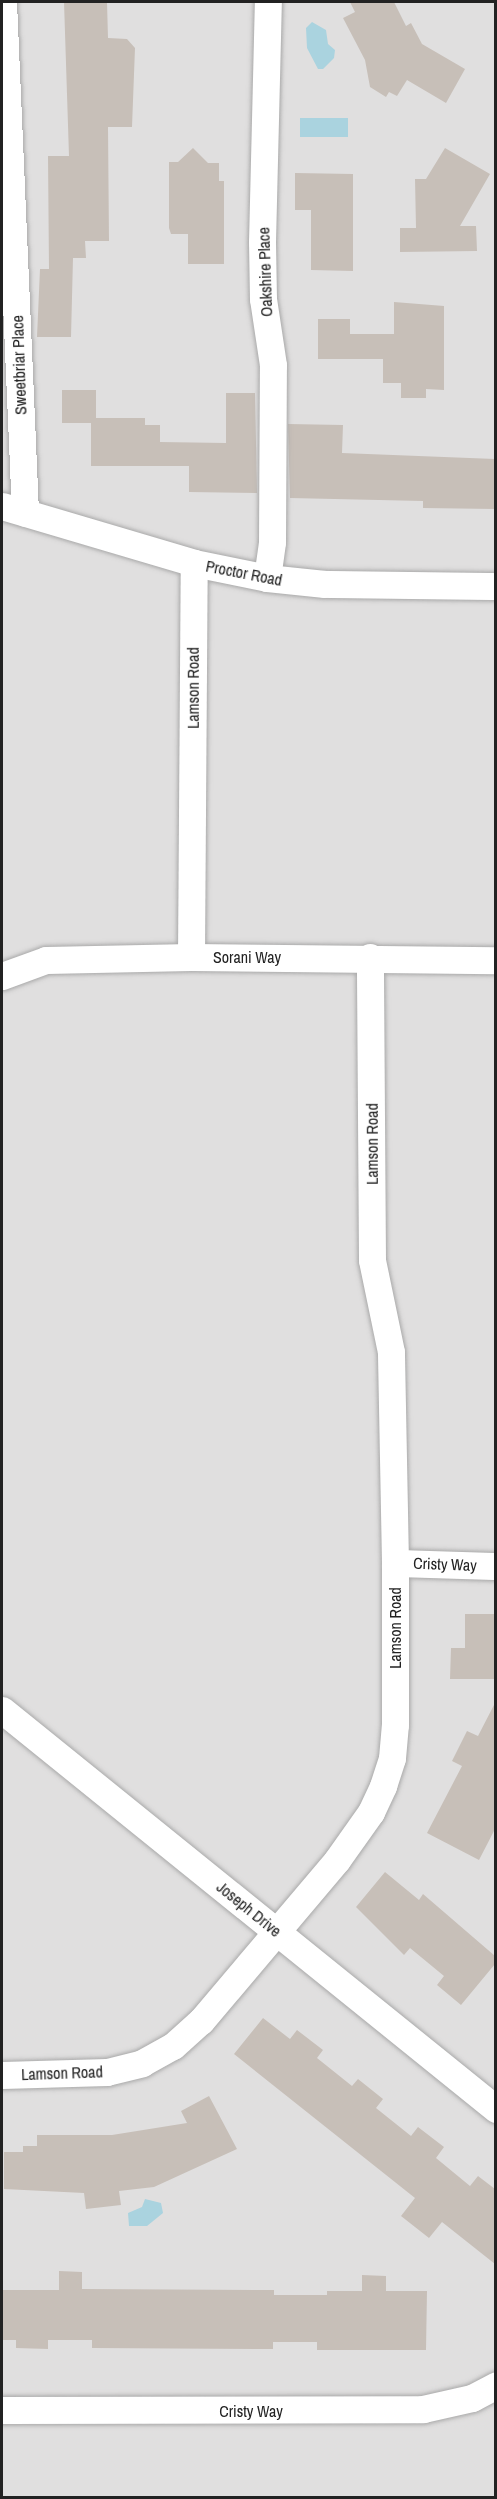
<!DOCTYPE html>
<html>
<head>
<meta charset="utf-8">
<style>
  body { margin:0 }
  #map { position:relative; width:497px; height:2499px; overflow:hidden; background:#f2efe9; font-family:"Archivo Narrow",sans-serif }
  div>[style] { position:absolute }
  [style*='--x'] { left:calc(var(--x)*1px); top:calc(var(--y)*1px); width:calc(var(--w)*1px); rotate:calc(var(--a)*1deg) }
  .residential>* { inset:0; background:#e0dfdf; transform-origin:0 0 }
  .water>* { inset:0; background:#aad3df; transform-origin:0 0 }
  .building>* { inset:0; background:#c7bfb8 }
  .roads { filter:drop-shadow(0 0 2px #a9a9a9) drop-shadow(0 0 2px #a9a9a9) }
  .street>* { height:27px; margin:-13.5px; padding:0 13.5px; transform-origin:13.5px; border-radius:13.5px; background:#fff }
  span { translate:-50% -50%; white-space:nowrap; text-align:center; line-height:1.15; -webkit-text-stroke:4.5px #fff; paint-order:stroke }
  .street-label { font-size:16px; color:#222 }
  .frame { position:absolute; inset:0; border:3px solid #222; pointer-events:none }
</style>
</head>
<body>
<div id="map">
  <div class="residential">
    <i style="left:2px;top:2px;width:493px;height:2495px"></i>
  </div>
  <div class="water">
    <i style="clip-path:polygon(312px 22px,326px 30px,328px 44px,335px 50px,334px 58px,323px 69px,318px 69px,307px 48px,306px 28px)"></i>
    <i style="left:300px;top:118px;width:48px;height:19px"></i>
    <i style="clip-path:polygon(145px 2199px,161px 2203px,163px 2213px,147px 2226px,129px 2226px,128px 2213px,142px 2207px)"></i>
  </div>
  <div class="building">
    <i style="clip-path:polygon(64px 2px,107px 2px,108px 38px,127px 39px,135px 48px,132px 127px,108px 127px,109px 241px,85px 241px,86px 258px,73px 258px,71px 337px,37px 337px,40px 269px,49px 269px,48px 156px,69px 156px)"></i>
    <i style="clip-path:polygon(350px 2px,394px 2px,406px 26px,411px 23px,422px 44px,465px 69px,446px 103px,407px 80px,397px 96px,389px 92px,386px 97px,370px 87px,365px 60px,343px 18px,355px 12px)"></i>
    <i style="clip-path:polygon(193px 148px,208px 163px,219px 163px,219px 181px,224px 181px,224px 264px,188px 264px,188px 234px,171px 234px,169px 228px,169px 162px,178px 162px)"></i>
    <i style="clip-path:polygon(445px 148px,490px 174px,460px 226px,476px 226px,477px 251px,400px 252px,400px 228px,416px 228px,415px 179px,426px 179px)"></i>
    <i style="clip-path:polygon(295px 173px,353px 174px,353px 271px,311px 270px,311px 210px,295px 210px)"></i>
    <i style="clip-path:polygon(394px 302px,444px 306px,444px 390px,426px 389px,426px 398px,401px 398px,401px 383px,383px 383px,383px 359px,318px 359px,318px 319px,350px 319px,350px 334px,394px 334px)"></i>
    <i style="clip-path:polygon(62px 390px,96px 390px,96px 418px,145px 418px,145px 425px,160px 425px,160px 442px,226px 443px,226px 393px,255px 393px,257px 493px,189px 492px,189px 466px,91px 466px,91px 423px,62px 423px)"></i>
    <i style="clip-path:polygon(288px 424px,343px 425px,342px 453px,495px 459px,495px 509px,423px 508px,423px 501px,290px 498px)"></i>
    <i style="clip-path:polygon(465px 1614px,495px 1614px,495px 1679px,450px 1679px,451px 1648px,465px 1648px)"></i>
    <i style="clip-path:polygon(495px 1703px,495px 1829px,479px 1860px,427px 1833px,462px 1766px,452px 1761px,467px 1731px,478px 1736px)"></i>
    <i style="clip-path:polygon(385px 1872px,419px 1900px,423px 1894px,495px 1956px,495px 1964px,461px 2005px,437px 1985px,444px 1976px,410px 1948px,404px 1955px,356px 1907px)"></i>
    <i style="clip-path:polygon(263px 2018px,290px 2039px,297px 2030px,323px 2050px,317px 2058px,352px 2086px,358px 2079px,383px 2099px,376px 2108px,411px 2136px,418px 2127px,444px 2147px,436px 2158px,470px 2186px,478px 2176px,495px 2189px,495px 2264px,442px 2222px,429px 2238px,401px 2216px,415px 2198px,234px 2054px)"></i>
    <i style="clip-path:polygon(209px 2096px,237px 2149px,154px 2187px,119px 2191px,121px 2205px,86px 2209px,84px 2193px,4px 2189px,4px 2152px,23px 2152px,23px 2146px,37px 2146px,37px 2135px,112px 2135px,187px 2123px,181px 2111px)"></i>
    <i style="clip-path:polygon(59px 2271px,82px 2272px,82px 2289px,274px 2290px,274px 2295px,327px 2295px,327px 2291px,362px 2291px,362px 2275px,386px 2276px,386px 2291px,427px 2291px,426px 2350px,317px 2350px,317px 2342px,273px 2342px,273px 2349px,92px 2348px,92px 2340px,48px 2340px,48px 2349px,16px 2348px,16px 2340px,2px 2340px,2px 2290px,59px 2290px)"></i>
  </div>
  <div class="roads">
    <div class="street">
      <i style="--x:3;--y:2;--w:511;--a:87.53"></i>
      <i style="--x:2;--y:506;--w:200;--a:16.5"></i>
      <i style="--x:194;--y:563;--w:75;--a:11.6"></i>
      <i style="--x:267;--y:578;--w:58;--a:5.9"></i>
      <i style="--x:325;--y:584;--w:171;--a:0.7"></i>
      <i style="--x:267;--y:578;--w:36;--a:-82"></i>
      <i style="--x:272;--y:542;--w:177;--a:-89.7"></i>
      <i style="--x:273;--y:365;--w:67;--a:-98.6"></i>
      <i style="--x:263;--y:299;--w:57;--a:-91"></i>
      <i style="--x:262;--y:242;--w:240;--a:-88.6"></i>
      <i style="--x:191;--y:957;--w:394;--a:-89.6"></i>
      <i style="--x:2;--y:976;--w:47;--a:-20"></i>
      <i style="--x:46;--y:960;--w:145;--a:-1.2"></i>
      <i style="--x:191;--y:957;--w:305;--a:0.6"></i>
      <i style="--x:395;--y:1563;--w:101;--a:1.7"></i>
      <i style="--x:2;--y:1710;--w:635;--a:38.93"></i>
      <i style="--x:2;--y:2075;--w:105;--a:-1.6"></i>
      <i style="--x:107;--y:2072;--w:36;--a:-14"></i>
      <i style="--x:142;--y:2063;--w:35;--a:-29"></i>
      <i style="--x:173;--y:2046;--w:38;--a:-42"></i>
      <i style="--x:201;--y:2021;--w:211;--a:-49.8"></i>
      <i style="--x:337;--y:1860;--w:59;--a:-54.7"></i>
      <i style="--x:371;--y:1812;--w:29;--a:-65"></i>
      <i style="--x:383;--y:1786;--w:29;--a:-72"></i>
      <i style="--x:392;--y:1758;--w:33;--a:-85"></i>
      <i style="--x:395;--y:1725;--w:162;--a:-90"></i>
      <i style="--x:395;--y:1563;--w:211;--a:-91.1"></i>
      <i style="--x:391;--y:1352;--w:94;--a:-101.7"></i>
      <i style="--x:372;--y:1260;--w:303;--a:-90.4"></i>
      <i style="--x:2;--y:2410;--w:421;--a:-0.1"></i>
      <i style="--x:423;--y:2409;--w:50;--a:-12.7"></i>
      <i style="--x:472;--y:2398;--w:27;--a:-28"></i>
    </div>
  </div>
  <div class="street-label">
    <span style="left:265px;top:272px;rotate:-92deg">Oakshire Place</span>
    <span style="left:19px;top:365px;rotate:-92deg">Sweetbriar Place</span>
    <span style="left:244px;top:573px;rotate:11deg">Proctor Road</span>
    <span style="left:193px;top:688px;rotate:-90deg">Lamson Road</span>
    <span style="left:247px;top:957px">Sorani Way</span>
    <span style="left:372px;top:1144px;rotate:-90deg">Lamson Road</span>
    <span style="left:445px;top:1564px;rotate:2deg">Cristy Way</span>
    <span style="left:395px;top:1628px;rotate:-90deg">Lamson Road</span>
    <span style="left:249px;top:1909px;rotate:39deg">Joseph Drive</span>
    <span style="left:62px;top:2073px;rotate:-2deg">Lamson Road</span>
    <span style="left:251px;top:2411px">Cristy Way</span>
  </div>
  <div class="frame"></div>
</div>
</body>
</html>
